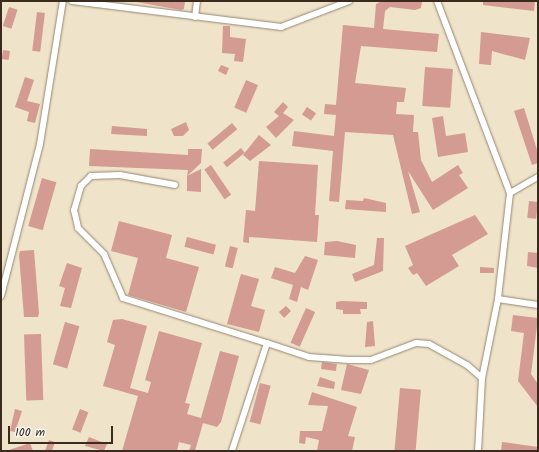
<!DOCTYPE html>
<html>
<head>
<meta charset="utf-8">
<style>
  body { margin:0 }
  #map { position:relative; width:539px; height:452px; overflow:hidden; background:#efe3c9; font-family:Kalam,sans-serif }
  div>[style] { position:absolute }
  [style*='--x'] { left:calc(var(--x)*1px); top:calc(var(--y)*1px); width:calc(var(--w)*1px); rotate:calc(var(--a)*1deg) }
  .building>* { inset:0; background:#d39b92; transform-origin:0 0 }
  .roads { filter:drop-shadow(0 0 1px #958674) drop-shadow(0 0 1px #958674) }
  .minor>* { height:6px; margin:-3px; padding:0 3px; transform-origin:3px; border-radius:3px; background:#fff }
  span { translate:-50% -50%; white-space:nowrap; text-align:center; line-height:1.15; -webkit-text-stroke:3px #f6f6f2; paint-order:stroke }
  .frame { position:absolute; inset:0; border:2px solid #3b2a1e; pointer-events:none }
  .scale { position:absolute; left:8px; top:426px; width:105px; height:18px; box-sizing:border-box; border:2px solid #3b2a1e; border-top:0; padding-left:5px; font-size:12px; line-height:14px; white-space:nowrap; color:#3b2a1e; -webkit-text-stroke:3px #f6f6f2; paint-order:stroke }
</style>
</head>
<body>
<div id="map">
  <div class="building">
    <i style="clip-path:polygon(131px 1px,185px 1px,184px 9px,181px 10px)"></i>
    <i style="clip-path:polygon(382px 1px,422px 1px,421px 8px,415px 10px,390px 7px,385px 11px,383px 29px,439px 34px,437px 52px,361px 46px,355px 83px,406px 88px,404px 102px,397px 102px,396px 114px,414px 115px,413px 132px,418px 132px,421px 160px,432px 182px,458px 165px,463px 173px,459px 175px,468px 188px,433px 210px,408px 171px,420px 212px,412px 214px,393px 135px,345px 132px,339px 202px,329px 201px,333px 151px,292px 146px,294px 131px,334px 136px,336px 115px,324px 114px,325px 104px,336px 105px,343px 25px,374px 28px,376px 4px)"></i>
    <i style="clip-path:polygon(483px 1px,535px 1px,534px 11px,483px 5px)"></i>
    <i style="left:9px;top:7px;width:9px;height:20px;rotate:18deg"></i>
    <i style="left:37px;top:12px;width:8px;height:39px;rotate:7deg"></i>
    <i style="clip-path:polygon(223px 26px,230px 26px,230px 37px,246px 39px,243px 62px,234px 61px,235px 54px,222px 53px)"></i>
    <i style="clip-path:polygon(481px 32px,530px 38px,525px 60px,492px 51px,491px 65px,479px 64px)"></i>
    <i style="left:3px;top:50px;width:7px;height:9px;rotate:8deg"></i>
    <i style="clip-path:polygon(221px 65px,229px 68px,226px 75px,218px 71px)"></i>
    <i style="left:425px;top:67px;width:28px;height:39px;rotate:4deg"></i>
    <i style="clip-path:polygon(25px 77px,34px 80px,27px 101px,40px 104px,35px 123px,27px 121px,29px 112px,15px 107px)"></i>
    <i style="left:246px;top:80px;width:13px;height:30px;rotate:23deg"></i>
    <i style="clip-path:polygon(283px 102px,288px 107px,283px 113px,294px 120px,276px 138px,266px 127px,279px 116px,274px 112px)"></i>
    <i style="left:307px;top:107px;width:11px;height:9px;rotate:34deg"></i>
    <i style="clip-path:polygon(524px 108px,538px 153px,538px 163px,532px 165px,514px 111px)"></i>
    <i style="clip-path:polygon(443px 116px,446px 136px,465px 133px,468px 152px,438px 157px,432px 118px)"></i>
    <i style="clip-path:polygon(186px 122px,189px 130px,183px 136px,174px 136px,171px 129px)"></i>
    <i style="left:232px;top:123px;width:8px;height:32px;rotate:50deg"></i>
    <i style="clip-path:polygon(112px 126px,147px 129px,147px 136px,111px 134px)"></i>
    <i style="clip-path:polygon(259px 135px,271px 145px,250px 161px,243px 155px)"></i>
    <i style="left:241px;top:148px;width:6px;height:23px;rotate:51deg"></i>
    <i style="clip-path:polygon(90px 149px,188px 155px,188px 149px,202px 149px,201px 163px,187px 176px,188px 170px,89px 166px)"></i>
    <i style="clip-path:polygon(259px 161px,318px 165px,315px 215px,319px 215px,317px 242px,249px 237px,249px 243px,243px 242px,246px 210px,255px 211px)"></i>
    <i style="left:211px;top:165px;width:36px;height:8px;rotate:56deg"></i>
    <i style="clip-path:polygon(201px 169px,201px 192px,187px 191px,187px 176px)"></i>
    <i style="left:42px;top:178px;width:15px;height:50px;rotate:16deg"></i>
    <i style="clip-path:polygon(364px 198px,386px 203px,386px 212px,345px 209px,346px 200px,363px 201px)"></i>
    <i style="left:529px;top:201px;width:9px;height:17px;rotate:6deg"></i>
    <i style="clip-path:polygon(475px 215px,488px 234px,452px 255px,459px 266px,426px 286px,417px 273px,413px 275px,408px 268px,413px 265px,405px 246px)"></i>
    <i style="clip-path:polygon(119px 221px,172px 235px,166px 258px,199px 267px,186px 312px,128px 295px,138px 258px,111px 251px)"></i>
    <i style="left:187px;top:237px;width:30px;height:10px;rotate:15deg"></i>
    <i style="clip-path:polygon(377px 238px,384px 238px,383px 271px,355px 282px,352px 274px,374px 265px)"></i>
    <i style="clip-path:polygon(337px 241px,356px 245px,355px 258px,324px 255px,325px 242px)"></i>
    <i style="left:230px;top:246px;width:8px;height:21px;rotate:14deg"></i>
    <i style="clip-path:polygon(34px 250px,39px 313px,38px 317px,24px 317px,19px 255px,20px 251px)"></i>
    <i style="clip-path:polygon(528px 252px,538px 253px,538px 268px,527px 266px)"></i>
    <i style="clip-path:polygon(305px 256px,318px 260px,308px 290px,301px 287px,297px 302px,289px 299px,293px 285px,271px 278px,275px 267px,295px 273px)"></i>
    <i style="clip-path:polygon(67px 263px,82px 268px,71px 308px,60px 306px,65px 288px,59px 286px)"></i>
    <i style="clip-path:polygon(480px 267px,494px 268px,494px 273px,480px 273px)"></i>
    <i style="clip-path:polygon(241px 274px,259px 279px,251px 306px,265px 310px,259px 332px,227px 324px)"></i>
    <i style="clip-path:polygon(342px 301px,367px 302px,367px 309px,360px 309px,361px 314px,343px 314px,343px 310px,336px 309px,336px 302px)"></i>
    <i style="clip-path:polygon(286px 306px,291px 311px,284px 318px,279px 312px)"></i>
    <i style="left:306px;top:308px;width:10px;height:38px;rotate:24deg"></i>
    <i style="clip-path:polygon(513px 315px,538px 318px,531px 374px,538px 384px,538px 407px,518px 381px,524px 333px,511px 331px)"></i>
    <i style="clip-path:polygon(122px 319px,147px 326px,130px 388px,148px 393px,151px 382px,145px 380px,159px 331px,202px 343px,185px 403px,190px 404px,187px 414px,201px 418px,220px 351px,239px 356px,221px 422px,217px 427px,203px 423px,195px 451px,189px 451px,191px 445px,179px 442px,177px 451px,122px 451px,138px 396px,103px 386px,115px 345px,107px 342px,113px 320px)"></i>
    <i style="clip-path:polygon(373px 321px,375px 346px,365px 347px,367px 322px)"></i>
    <i style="left:65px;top:322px;width:15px;height:44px;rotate:16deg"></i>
    <i style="left:41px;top:334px;width:66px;height:17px;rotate:88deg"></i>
    <i style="left:322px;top:362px;width:15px;height:7px;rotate:8deg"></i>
    <i style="clip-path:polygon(347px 364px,369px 370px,361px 394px,341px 390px)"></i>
    <i style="clip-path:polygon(320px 377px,335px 382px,334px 389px,317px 386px)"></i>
    <i style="left:260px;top:383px;width:11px;height:40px;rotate:15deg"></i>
    <i style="left:400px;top:388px;width:21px;height:64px;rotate:5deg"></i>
    <i style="clip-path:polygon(312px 392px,357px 407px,348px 436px,355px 437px,352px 451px,317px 451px,319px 440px,306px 437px,305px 444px,299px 443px,300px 431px,322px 431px,328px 406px,308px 405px)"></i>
    <i style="clip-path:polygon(15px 409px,22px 411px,15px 432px,10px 431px)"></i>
    <i style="left:80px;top:409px;width:9px;height:22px;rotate:21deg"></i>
    <i style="clip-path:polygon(89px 437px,107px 444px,104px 451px,85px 446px)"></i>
    <i style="clip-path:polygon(49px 440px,55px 442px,52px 451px,45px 451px)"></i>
    <i style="clip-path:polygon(502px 442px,538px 447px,538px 451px,501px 451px)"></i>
    <i style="clip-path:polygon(30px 443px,33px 451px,9px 451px,9px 450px)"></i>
  </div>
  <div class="roads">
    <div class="minor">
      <i style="--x:72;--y:1;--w:211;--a:7.1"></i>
      <i style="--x:281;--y:27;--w:73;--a:-20.9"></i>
      <i style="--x:437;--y:1;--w:205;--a:69.2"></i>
      <i style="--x:510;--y:193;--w:107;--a:96.5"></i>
      <i style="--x:498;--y:299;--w:81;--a:101.4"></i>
      <i style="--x:482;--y:378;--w:73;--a:93.1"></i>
      <i style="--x:195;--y:17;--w:16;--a:-83"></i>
      <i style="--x:175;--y:185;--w:56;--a:-169.7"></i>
      <i style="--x:120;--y:175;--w:29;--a:178"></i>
      <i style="--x:91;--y:176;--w:14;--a:135"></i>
      <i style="--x:81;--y:186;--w:25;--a:106"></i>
      <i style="--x:74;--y:210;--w:18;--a:77"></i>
      <i style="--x:78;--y:228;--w:37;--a:45"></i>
      <i style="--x:104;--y:254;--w:48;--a:66.6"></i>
      <i style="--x:123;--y:298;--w:151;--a:17.4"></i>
      <i style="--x:267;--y:343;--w:114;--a:108"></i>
      <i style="--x:510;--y:193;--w:32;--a:-30"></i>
      <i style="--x:1;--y:296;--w:157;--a:-75.6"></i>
      <i style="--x:40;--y:144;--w:145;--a:-80.9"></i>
      <i style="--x:498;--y:299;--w:40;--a:8.5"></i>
      <i style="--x:267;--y:343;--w:44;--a:18.4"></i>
      <i style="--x:309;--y:357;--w:40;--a:4.3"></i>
      <i style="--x:349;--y:360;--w:22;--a:0"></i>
      <i style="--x:371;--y:360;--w:48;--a:-20.7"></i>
      <i style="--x:416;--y:343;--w:13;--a:4"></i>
      <i style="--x:429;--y:344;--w:43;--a:28.9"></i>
      <i style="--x:467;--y:365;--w:20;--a:41"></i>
    </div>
  </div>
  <div class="frame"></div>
  <div class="scale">100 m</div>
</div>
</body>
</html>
